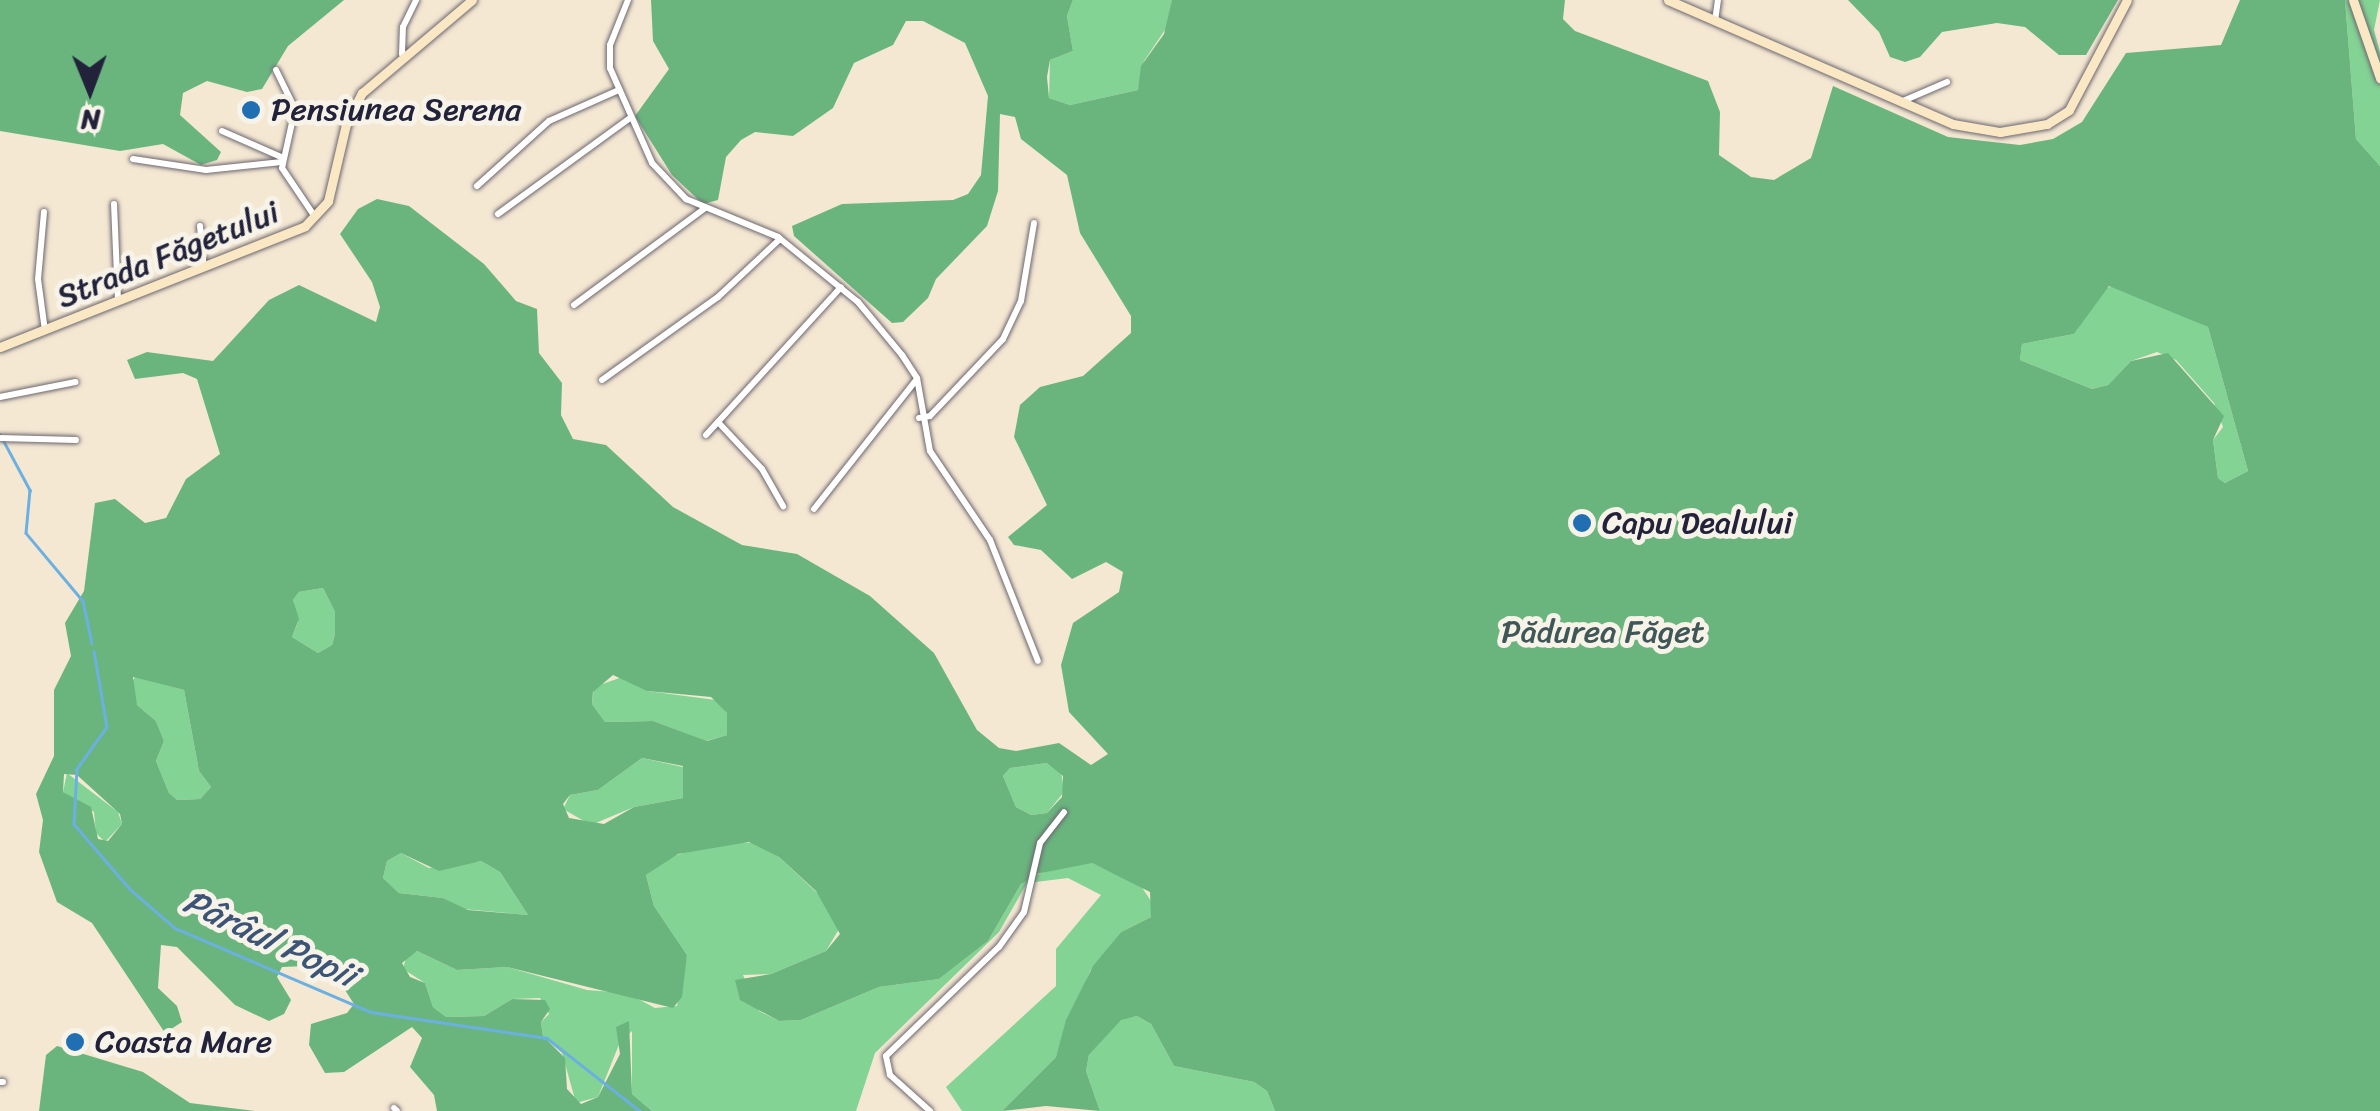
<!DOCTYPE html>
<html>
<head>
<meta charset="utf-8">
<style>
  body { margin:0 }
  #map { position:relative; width:2380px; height:1111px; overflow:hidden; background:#f5e8d3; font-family:Sriracha,sans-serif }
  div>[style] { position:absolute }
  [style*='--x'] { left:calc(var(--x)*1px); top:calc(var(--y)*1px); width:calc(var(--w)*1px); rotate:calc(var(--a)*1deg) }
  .green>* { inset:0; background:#83d394 }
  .round { border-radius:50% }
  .forest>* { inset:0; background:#6ab57e }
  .stream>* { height:2.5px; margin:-1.25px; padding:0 1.25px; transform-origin:1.25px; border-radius:1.25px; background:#6cb0e2 }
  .roads { filter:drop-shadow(0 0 2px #6c6770) drop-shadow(0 0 2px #6c6770) }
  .minor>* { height:6px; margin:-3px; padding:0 3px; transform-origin:3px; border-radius:3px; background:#fff }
  .secondary>* { height:9px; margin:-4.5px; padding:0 4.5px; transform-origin:4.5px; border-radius:4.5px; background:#fae7c3 }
  .dots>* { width:28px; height:28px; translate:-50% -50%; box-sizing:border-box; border:5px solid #f7f3e8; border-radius:50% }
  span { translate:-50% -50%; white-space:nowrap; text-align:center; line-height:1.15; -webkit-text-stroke:10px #f7f3e8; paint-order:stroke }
  .poi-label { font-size:32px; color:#22223b }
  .left { translate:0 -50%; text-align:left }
  .street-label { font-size:32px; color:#22223b }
  .park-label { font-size:32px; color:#3f5756 }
  .water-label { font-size:35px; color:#3c5475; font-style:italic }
  .north { position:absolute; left:40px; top:40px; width:100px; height:100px; -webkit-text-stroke:8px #f7f3e8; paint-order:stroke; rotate:179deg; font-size:28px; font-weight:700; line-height:40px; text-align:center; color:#22223b }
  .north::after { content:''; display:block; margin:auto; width:35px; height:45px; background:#22223b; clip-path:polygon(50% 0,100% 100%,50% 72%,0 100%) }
</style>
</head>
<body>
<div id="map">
  <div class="green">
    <i style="clip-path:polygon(1073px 0,1172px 0,1169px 24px,1144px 61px,1138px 90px,1070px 105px,1049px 98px,1050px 60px,1073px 51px,1067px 16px)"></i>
    <i style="clip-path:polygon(2345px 0,2380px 0,2374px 30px,2380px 52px,2380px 166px,2356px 139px)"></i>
    <i class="round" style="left:1106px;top:132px;width:28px;height:28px"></i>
    <i style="clip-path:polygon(2114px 285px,2208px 327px,2248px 471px,2225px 483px,2218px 478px,2213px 440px,2223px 427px,2214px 403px,2176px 360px,2157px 352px,2131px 361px,2108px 385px,2092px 389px,2020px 360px,2022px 344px,2074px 334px,2105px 289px)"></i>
    <i style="clip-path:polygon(323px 588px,335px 612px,335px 634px,332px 645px,318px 653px,292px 637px,298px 622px,293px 600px,299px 592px)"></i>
    <i style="clip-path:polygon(625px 676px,647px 691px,716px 700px,727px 713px,727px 735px,706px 741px,653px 721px,605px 722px,592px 704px,594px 687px)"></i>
    <i style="clip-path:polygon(135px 677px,184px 690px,199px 771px,211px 787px,200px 799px,177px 800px,169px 793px,156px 761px,164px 741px,156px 721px,137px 705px,129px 687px)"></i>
    <i style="clip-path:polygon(642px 758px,683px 767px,683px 798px,634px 807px,591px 825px,563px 809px,570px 795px,598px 790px)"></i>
    <i style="clip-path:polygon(1047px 763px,1061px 771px,1064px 792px,1047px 813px,1031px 815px,1016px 807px,1003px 776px,1010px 768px)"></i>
    <i style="clip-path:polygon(67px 773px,118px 812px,122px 824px,105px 842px,96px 833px,94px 812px,63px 792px)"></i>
    <i style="clip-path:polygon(721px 842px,755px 843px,779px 857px,828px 903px,839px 929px,826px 951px,771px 974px,743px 975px,759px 1011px,779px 1021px,801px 1020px,879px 987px,939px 979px,988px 941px,1024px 879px,1071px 863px,1092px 863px,1141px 886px,1155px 907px,1151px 917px,1121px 932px,1090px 971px,1056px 1057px,1002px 1111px,962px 1111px,946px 1087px,1056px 986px,1056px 949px,1101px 895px,1068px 878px,1027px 883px,999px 932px,875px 1053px,856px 1111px,652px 1111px,632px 1094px,632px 1031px,620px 1042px,598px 1097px,576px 1103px,562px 1053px,543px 1036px,541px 1022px,549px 1014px,540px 998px,512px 999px,484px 1016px,446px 1017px,433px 1007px,425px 983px,403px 969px,407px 954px,417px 951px,457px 970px,507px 967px,587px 990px,627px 993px,655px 1008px,677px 1006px,687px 955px,654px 906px,646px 875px,673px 856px)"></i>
    <i style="clip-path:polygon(401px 853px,429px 868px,481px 861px,500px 872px,528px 915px,463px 909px,443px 898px,399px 893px,383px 878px,387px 861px)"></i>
    <i style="clip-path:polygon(1137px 1016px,1151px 1024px,1174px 1066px,1254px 1082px,1267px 1091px,1275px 1111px,1100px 1111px,1086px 1071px,1089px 1055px,1121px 1019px)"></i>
  </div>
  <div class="forest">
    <i style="clip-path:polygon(0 0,344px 0,288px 46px,262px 89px,247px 92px,207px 81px,183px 93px,180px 115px,221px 152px,217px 160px,201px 165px,163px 144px,120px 151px,0 131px)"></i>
    <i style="clip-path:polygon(evenodd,651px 0,1073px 0,1067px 16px,1073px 51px,1050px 60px,1047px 77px,1049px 98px,1070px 105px,1138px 90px,1141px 66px,1164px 34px,1172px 0,1565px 0,1563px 19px,1575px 31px,1708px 81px,1720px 112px,1719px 155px,1751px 177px,1774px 180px,1811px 158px,1833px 86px,1948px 137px,2020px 145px,2053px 139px,2082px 122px,2126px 53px,2221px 45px,2240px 0,2345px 0,2356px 139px,2380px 166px,2380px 1111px,1275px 1111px,1267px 1091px,1254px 1082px,1174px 1066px,1151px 1024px,1137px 1016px,1121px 1020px,1089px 1055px,1086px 1071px,1100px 1111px,1046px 1106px,1002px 1111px,1056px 1057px,1066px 1020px,1093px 966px,1121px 932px,1151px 917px,1150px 892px,1092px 863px,1036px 874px,1021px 884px,988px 941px,939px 979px,879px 987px,801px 1020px,779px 1021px,740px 1000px,735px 980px,771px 974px,826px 951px,840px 934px,816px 891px,779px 857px,749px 842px,678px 854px,646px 875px,654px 906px,687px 955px,682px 997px,673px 1008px,507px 967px,457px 970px,417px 951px,402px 963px,410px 977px,425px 983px,433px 1007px,446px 1017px,484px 1016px,512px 999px,545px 1000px,550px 1009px,541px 1022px,543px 1036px,565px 1058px,567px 1089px,581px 1104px,598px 1097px,620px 1054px,616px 1027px,629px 1021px,632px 1094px,652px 1111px,437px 1111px,434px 1095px,410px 1067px,422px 1038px,412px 1027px,344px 1072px,325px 1073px,309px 1045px,311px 1024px,347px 1013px,354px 1004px,329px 965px,282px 967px,277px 977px,291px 1000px,284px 1014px,269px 1021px,235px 1005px,177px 947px,161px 945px,158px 988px,177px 1006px,182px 1022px,165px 1033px,92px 923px,57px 902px,39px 852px,43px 820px,36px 794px,54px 756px,54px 690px,71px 656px,65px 623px,84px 591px,95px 503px,115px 499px,145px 523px,166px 518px,186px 479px,220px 454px,197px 379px,183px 373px,135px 379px,127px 360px,147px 352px,213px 361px,269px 300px,299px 285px,376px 322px,380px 307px,372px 282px,340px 234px,358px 209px,377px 199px,409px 206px,484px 264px,516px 301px,537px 309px,539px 353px,562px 383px,561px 415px,573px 439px,606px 445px,673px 507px,742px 545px,797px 554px,870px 596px,934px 653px,977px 730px,999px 748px,1016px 751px,1059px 743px,1091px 765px,1108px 754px,1069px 712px,1061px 665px,1073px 623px,1119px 592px,1123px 572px,1106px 562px,1072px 579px,1041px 550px,1014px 545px,1008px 537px,1047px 505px,1014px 437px,1020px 405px,1040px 387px,1083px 376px,1131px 333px,1131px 316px,1080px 233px,1067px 175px,1021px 139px,1015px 117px,1000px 114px,998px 191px,987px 226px,936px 279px,928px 298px,903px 322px,892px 323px,794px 236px,792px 226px,842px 204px,953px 200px,968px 194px,981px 175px,988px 96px,965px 43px,923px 21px,906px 21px,893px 45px,854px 63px,833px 108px,793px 136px,755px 132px,741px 140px,726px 157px,718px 200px,703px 204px,672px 175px,635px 116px,669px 69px,653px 41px,651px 0,2109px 286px,2208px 327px,2248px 471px,2225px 483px,2218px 478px,2213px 440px,2224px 416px,2168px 353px,2131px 361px,2108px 385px,2092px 389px,2020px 360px,2022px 344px,2074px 334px,2109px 286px,651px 0,323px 588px,335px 612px,335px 634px,332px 645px,318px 653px,292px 637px,299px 619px,293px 600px,299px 592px,323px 588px,651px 0,613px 675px,647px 691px,711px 697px,727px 713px,727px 735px,707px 741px,653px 721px,605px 722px,592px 704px,593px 692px,613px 675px,651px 0,133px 677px,184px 690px,199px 771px,211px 787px,200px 799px,177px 800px,169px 793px,156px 761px,164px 741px,156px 721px,137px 705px,133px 677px,651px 0,642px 758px,683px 766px,683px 798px,634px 807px,604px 824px,569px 818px,563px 804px,570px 795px,598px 790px,642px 758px,651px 0,1047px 763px,1063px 776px,1062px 797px,1047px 813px,1031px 815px,1016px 807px,1003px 776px,1010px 768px,1047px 763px,651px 0,64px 774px,77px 775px,120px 814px,122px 824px,108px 841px,98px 839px,91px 807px,63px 792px,64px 774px,651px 0,401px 853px,439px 871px,481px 861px,500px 872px,528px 915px,468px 910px,443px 898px,399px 893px,383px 878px,387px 861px,401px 853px)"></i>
    <i style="clip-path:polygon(1848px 0,2118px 0,2086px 55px,2059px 55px,2025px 27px,1997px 23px,1942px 32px,1920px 57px,1905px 62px,1890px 57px,1879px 32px)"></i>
    <i style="clip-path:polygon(57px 1046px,143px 1072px,190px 1103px,255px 1111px,39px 1111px,46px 1055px)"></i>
  </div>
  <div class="stream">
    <i style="--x:0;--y:434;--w:64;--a:61.8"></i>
    <i style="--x:30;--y:490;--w:43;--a:95.3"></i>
    <i style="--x:26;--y:533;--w:89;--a:50"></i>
    <i style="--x:83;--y:601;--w:43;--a:77.9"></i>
    <i style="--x:94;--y:651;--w:77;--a:80.3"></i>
    <i style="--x:107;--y:727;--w:52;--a:125.5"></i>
    <i style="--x:77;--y:769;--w:55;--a:93.1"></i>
    <i style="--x:74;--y:824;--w:87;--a:49.2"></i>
    <i style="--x:131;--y:890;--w:58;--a:40.8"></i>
    <i style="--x:175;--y:928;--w:213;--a:23.2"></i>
    <i style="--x:371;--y:1012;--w:178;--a:8.4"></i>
    <i style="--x:547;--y:1038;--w:118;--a:38.1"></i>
  </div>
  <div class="roads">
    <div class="minor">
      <i style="--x:628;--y:0;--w:48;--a:111.8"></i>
      <i style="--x:610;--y:45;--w:23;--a:90"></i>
      <i style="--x:610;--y:68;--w:104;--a:66.1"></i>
      <i style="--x:652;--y:163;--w:50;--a:46.6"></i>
      <i style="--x:686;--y:199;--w:100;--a:22.4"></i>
      <i style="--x:778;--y:237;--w:103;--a:39.1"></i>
      <i style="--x:858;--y:302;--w:69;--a:50.3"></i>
      <i style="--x:902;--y:355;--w:27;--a:57"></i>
      <i style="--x:917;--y:378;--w:74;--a:79.9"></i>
      <i style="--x:930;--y:451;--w:107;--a:56"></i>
      <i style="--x:990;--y:540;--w:130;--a:68.4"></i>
      <i style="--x:1715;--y:21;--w:21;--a:-82"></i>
      <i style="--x:402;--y:54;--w:27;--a:-88"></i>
      <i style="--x:403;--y:27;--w:30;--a:-64"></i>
      <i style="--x:276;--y:70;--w:43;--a:64"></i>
      <i style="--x:295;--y:109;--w:60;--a:102.4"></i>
      <i style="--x:282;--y:168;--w:59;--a:56"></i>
      <i style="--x:1903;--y:101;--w:48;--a:-23.4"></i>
      <i style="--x:222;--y:131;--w:64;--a:23.8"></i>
      <i style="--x:133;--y:159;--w:74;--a:8.6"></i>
      <i style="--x:206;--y:170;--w:76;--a:-6"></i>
      <i style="--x:477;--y:186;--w:97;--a:-42.1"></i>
      <i style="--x:549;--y:121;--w:77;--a:-23.9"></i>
      <i style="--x:114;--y:204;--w:95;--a:87.6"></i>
      <i style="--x:44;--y:212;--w:67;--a:95.1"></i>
      <i style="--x:38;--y:279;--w:52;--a:82.3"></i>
      <i style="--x:498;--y:214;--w:163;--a:-36"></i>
      <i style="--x:200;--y:226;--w:38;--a:85"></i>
      <i style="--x:574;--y:305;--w:163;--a:-36.5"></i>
      <i style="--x:602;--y:380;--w:143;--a:-35.6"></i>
      <i style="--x:718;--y:297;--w:85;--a:-43.1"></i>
      <i style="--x:0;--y:397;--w:77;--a:-11.2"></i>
      <i style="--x:919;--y:418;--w:11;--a:-10"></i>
      <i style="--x:930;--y:416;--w:106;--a:-46.5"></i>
      <i style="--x:1003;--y:339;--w:42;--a:-64.7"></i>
      <i style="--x:1021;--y:301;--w:79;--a:-80.5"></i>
      <i style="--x:718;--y:422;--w:64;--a:46.9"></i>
      <i style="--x:762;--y:469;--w:43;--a:60.4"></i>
      <i style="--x:706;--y:435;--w:200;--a:-47.6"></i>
      <i style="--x:0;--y:438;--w:76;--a:1.5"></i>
      <i style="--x:814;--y:509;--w:166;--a:-51.6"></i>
      <i style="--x:0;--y:1082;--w:3;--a:0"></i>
      <i style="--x:394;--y:1108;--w:4;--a:45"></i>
      <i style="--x:930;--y:1111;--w:54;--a:-138"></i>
      <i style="--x:890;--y:1075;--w:19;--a:-102"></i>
      <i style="--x:886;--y:1056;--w:157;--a:-44"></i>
      <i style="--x:999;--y:947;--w:43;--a:-54.5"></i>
      <i style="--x:1024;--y:912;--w:71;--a:-76.9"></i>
      <i style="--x:1040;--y:843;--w:39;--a:-52"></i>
    </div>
    <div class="secondary">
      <i style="--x:1668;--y:0;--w:311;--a:23.5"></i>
      <i style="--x:1953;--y:124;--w:48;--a:9.7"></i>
      <i style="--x:2000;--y:132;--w:48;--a:-9.7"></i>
      <i style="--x:2047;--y:124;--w:26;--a:-32"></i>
      <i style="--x:2069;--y:110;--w:124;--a:-62.2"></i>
      <i style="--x:2353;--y:0;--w:83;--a:70.9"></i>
      <i style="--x:0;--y:347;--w:328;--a:-21.6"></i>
      <i style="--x:305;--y:226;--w:34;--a:-47"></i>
      <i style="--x:328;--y:201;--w:79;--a:-76.8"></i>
      <i style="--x:346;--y:124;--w:35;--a:-63"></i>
      <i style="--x:362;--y:93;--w:144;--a:-40.2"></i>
    </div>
  </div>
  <div class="dots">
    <i style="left:251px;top:110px;background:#1f6fb2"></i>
    <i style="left:1582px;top:523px;background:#1f6fb2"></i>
    <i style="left:75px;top:1042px;background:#1f6fb2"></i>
  </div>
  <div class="poi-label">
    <span class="left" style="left:271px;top:110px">Pensiunea Serena</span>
    <span class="left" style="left:1602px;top:523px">Capu Dealului</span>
    <span class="left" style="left:95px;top:1042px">Coasta Mare</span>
  </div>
  <div class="street-label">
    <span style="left:168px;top:255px;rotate:-22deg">Strada Făgetului</span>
  </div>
  <div class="park-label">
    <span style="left:1603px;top:632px">Pădurea Făget</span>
  </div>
  <div class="water-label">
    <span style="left:270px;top:938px;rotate:25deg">Pârâul Popii</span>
  </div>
  <div class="north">N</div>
</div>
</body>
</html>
